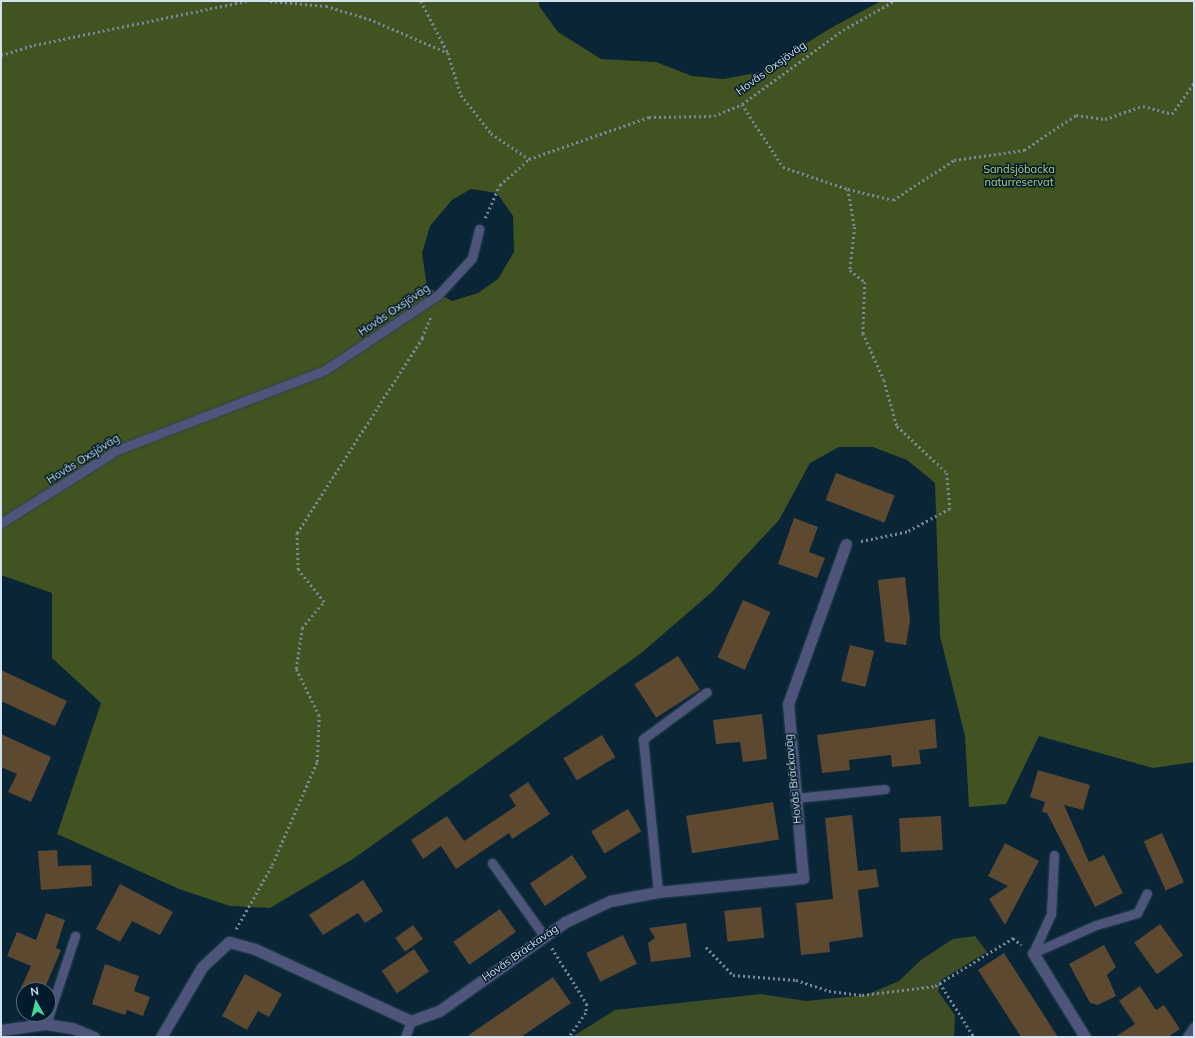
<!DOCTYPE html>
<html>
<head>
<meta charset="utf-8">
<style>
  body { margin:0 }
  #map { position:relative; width:1195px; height:1038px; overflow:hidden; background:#092536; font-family:Mulish,sans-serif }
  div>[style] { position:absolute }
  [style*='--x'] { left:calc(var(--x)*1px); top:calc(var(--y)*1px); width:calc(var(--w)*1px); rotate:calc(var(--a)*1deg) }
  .green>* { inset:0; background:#3e4d24 }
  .forest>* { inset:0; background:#415320 }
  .building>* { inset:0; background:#5d4830; transform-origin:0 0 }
  .path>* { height:2.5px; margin-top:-1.25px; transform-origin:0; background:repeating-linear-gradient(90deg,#768b99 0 2px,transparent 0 5px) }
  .roads { filter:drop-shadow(0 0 1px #294353) drop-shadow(0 0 1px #294353) }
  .service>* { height:9px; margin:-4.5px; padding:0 4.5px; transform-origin:4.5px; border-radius:4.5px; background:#4d557a }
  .minor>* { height:11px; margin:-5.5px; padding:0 5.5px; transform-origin:5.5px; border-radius:5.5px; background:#4d557a }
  span { translate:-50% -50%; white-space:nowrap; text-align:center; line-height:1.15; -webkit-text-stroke:3px #011b2c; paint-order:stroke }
  .street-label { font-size:11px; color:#d2e2ee }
  .park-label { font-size:11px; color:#b1d082 }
  .frame { position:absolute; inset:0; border:2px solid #d2e2ee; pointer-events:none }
  .north { position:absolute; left:16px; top:982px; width:40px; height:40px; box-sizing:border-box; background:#011b2c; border:1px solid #556b7a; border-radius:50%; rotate:352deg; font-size:11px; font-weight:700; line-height:16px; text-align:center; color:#d2e2ee }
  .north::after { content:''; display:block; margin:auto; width:14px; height:18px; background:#4bd49b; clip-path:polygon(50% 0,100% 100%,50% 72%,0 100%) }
</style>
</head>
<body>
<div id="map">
  <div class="green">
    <i style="clip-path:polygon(975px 936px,987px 952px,941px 980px,938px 991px,955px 1015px,954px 1037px,572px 1037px,615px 1010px,761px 994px,806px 1001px,866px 995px,899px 981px,921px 960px,953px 939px)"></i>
  </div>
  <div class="forest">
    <i style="clip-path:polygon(evenodd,1px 1px,539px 1px,539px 6px,558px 32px,601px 59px,656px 62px,692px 76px,723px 79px,761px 72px,829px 29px,881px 1px,1194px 1px,1194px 762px,1153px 768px,1039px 736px,1006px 804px,969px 807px,965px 736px,940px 636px,935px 483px,907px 460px,873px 447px,839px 447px,810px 463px,779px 520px,712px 592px,640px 654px,353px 859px,270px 908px,230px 906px,179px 889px,57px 834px,101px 703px,52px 658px,52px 593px,1px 575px,1px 1px,471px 189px,497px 193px,513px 216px,514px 252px,498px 279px,478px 293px,452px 301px,427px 287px,422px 253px,430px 226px,452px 200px,471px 189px)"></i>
  </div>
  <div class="building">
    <i style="left:836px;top:473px;width:63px;height:29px;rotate:21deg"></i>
    <i style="clip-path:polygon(794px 518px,818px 527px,809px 552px,825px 558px,817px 578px,778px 564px)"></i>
    <i style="clip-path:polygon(905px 577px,910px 620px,906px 645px,885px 642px,878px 580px)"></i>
    <i style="left:743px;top:600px;width:30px;height:63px;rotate:24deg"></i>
    <i style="left:850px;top:645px;width:25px;height:37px;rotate:14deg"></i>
    <i style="left:678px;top:656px;width:40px;height:52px;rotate:57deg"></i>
    <i style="clip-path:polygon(1px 670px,67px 701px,55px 726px,1px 701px)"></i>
    <i style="clip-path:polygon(762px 714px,767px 759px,743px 762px,740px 742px,716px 744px,713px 720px)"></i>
    <i style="clip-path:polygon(935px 719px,937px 748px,919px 750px,921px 764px,892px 767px,891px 755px,849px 760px,850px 770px,822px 773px,817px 735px)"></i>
    <i style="clip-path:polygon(1px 734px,51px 757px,31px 802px,8px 792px,17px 774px,1px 767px)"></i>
    <i style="left:602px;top:735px;width:26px;height:45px;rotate:59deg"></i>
    <i style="clip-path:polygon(1038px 770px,1090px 785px,1083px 810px,1064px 805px,1089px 862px,1104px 855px,1123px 893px,1095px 907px,1047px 813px,1042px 812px,1045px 802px,1030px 797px)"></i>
    <i style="clip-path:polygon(528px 782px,550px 814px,512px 839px,509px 833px,456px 869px,441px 846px,423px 859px,411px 840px,447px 816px,464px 841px,516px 806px,509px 795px)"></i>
    <i style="left:773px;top:802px;width:38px;height:88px;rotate:81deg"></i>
    <i style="left:628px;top:809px;width:26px;height:43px;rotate:59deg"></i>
    <i style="clip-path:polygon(852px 815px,858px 871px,876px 869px,879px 887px,858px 890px,863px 937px,829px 942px,830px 952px,801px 955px,796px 903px,833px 899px,825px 818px)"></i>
    <i style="left:941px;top:816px;width:34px;height:42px;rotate:87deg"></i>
    <i style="left:1162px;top:833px;width:54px;height:20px;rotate:66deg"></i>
    <i style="clip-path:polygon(1005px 843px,1039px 861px,1005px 925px,989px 899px,1008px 886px,988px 876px)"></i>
    <i style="clip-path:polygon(57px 850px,58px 866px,91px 865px,92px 886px,41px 890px,38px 851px)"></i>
    <i style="left:572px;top:855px;width:27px;height:51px;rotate:56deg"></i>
    <i style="clip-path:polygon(363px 880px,383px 911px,365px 923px,358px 913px,323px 935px,309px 915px)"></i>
    <i style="clip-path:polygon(120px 884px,173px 912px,160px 935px,132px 921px,120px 942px,96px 929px)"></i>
    <i style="left:761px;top:907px;width:31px;height:37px;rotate:84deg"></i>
    <i style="left:500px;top:909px;width:28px;height:57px;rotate:55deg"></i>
    <i style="clip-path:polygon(46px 913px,65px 920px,56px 948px,61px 950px,44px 990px,20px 990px,31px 966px,7px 956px,17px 932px,36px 940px)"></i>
    <i style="clip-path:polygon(686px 923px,691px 957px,651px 962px,648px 943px,655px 938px,649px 928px)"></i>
    <i style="left:1160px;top:924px;width:39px;height:32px;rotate:54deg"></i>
    <i style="left:413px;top:925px;width:17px;height:22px;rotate:54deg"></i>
    <i style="left:623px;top:935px;width:32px;height:41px;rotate:64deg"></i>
    <i style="clip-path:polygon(1104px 945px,1116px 967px,1107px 975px,1116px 996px,1098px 1005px,1090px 1003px,1069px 964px)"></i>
    <i style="left:414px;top:949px;width:27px;height:39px;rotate:56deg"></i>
    <i style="clip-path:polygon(1004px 953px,1058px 1037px,1021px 1037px,978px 970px)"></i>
    <i style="clip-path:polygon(105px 964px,139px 976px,134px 991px,150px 997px,143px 1016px,127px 1010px,125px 1015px,92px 1004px)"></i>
    <i style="clip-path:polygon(245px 974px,282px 994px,269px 1017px,258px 1011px,247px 1030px,222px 1016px)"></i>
    <i style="clip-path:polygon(553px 977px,571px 1003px,521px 1037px,466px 1037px)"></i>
    <i style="clip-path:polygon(1140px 986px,1156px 1010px,1164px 1005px,1180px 1029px,1168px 1037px,1115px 1037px,1135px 1024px,1119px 1001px)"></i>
  </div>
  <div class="path">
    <i style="--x:270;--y:1;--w:56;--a:5.1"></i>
    <i style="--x:326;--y:6;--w:45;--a:16.8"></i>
    <i style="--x:369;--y:19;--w:86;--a:23.3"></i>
    <i style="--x:421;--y:1;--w:59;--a:62.6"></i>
    <i style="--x:448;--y:53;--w:44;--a:72.8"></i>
    <i style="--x:461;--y:95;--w:48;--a:51.7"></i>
    <i style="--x:491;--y:133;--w:46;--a:34.4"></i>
    <i style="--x:1;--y:55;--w:34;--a:-17"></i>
    <i style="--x:34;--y:45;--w:217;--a:-11.7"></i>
    <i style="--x:742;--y:104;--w:75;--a:56.9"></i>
    <i style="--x:783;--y:167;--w:69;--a:18.7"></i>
    <i style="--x:848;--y:189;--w:39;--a:80"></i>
    <i style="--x:855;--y:227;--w:43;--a:96.6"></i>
    <i style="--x:850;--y:270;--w:19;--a:39"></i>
    <i style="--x:865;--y:282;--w:51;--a:92.2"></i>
    <i style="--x:863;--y:333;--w:51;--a:65.9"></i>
    <i style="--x:884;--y:380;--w:48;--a:74.2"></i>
    <i style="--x:897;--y:426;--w:69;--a:43.2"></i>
    <i style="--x:947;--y:473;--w:36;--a:85"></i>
    <i style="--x:950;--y:509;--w:49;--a:151.9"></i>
    <i style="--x:907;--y:532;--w:49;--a:168.2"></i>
    <i style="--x:848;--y:189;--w:46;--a:13.7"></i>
    <i style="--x:893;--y:200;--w:73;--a:-33.3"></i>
    <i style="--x:954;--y:160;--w:71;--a:-8.1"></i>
    <i style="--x:1024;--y:150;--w:63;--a:-33.9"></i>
    <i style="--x:1076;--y:115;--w:29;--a:8"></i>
    <i style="--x:1105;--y:119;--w:40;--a:-18.9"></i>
    <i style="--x:1143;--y:106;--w:30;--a:15"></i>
    <i style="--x:1172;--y:114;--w:38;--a:-55"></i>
    <i style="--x:485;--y:218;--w:36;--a:-66"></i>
    <i style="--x:500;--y:185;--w:39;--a:-42"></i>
    <i style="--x:529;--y:159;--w:127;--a:-19.3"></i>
    <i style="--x:649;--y:117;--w:65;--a:-0.9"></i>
    <i style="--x:714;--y:116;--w:30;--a:-23"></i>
    <i style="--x:742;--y:104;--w:125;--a:-36.2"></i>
    <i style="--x:843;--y:30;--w:59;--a:-29.6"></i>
    <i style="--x:236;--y:929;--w:73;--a:-60.6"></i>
    <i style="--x:272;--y:865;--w:112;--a:-66.4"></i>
    <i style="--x:317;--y:762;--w:46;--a:-87.5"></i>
    <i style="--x:319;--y:716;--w:52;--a:-116.1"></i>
    <i style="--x:296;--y:669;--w:41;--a:-81.7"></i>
    <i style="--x:302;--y:628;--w:34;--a:-50"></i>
    <i style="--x:324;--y:602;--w:41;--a:-129.1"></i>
    <i style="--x:298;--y:570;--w:37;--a:-92"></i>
    <i style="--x:297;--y:533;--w:232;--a:-57.3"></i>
    <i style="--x:422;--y:338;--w:22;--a:-68"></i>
    <i style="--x:706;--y:947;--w:39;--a:46"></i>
    <i style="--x:733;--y:975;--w:63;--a:4.5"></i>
    <i style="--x:796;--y:980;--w:35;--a:18"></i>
    <i style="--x:829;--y:991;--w:33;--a:7"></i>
    <i style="--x:862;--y:995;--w:74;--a:-7"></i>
    <i style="--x:935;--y:986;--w:92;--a:-31.6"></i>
    <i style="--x:1013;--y:938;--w:11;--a:38"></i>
    <i style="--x:552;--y:948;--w:66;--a:58"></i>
    <i style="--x:587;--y:1004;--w:9;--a:96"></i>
    <i style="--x:586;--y:1013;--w:29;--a:125"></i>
    <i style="--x:940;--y:983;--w:64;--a:57.8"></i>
    <i style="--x:968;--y:1037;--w:6;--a:-31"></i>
  </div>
  <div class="roads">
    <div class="service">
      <i style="--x:1;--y:523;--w:137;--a:-32.2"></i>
      <i style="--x:117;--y:450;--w:223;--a:-21"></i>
      <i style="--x:325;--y:370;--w:136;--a:-33.6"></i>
      <i style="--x:438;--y:295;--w:50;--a:-47.4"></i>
      <i style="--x:472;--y:258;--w:30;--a:-76"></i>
      <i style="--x:795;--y:798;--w:90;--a:-5.7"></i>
      <i style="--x:492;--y:863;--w:90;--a:54.5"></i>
      <i style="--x:658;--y:892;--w:154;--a:-95.6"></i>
      <i style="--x:643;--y:739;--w:79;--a:-36.3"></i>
      <i style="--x:1033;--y:953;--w:69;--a:-24"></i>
      <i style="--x:1096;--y:925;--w:43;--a:-16.3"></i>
      <i style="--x:1137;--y:913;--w:22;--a:-63"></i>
      <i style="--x:1033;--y:953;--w:43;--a:-65.2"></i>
      <i style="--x:1051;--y:914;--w:59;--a:-87.1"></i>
      <i style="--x:46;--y:1024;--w:93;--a:-71.8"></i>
      <i style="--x:405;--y:1037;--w:17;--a:-69"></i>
    </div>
    <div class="minor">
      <i style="--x:1033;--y:953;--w:99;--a:58.2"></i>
      <i style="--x:1;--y:1030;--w:45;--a:-7.6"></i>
      <i style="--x:46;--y:1024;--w:26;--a:9"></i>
      <i style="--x:72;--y:1028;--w:24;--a:22"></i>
      <i style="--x:161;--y:1037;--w:81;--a:-59.6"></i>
      <i style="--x:202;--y:967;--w:37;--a:-43"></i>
      <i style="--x:229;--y:942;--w:27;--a:15"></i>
      <i style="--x:255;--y:949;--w:172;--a:24.8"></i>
      <i style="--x:411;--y:1021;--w:30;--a:-20"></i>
      <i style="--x:439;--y:1011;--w:154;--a:-35.2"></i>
      <i style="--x:565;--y:922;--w:50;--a:-25"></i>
      <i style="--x:610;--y:901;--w:49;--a:-10.6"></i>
      <i style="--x:658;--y:892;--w:146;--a:-5.5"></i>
      <i style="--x:803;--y:878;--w:175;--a:-94.9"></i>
      <i style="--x:788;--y:704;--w:170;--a:-70.1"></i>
      <i style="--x:1188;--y:1037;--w:11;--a:-56"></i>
    </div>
  </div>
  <div class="street-label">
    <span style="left:771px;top:68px;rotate:-36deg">Hovås Oxsjöväg</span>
    <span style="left:394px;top:310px;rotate:-34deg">Hovås Oxsjöväg</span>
    <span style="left:83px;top:459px;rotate:-32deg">Hovås Oxsjöväg</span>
    <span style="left:793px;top:779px;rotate:-96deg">Hovås Bräckaväg</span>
    <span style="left:520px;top:953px;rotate:-35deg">Hovås Bräckaväg</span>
  </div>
  <div class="park-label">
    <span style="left:1019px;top:176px">Sandsjöbacka<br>naturreservat</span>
  </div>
  <div class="frame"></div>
  <div class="north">N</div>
</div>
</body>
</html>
